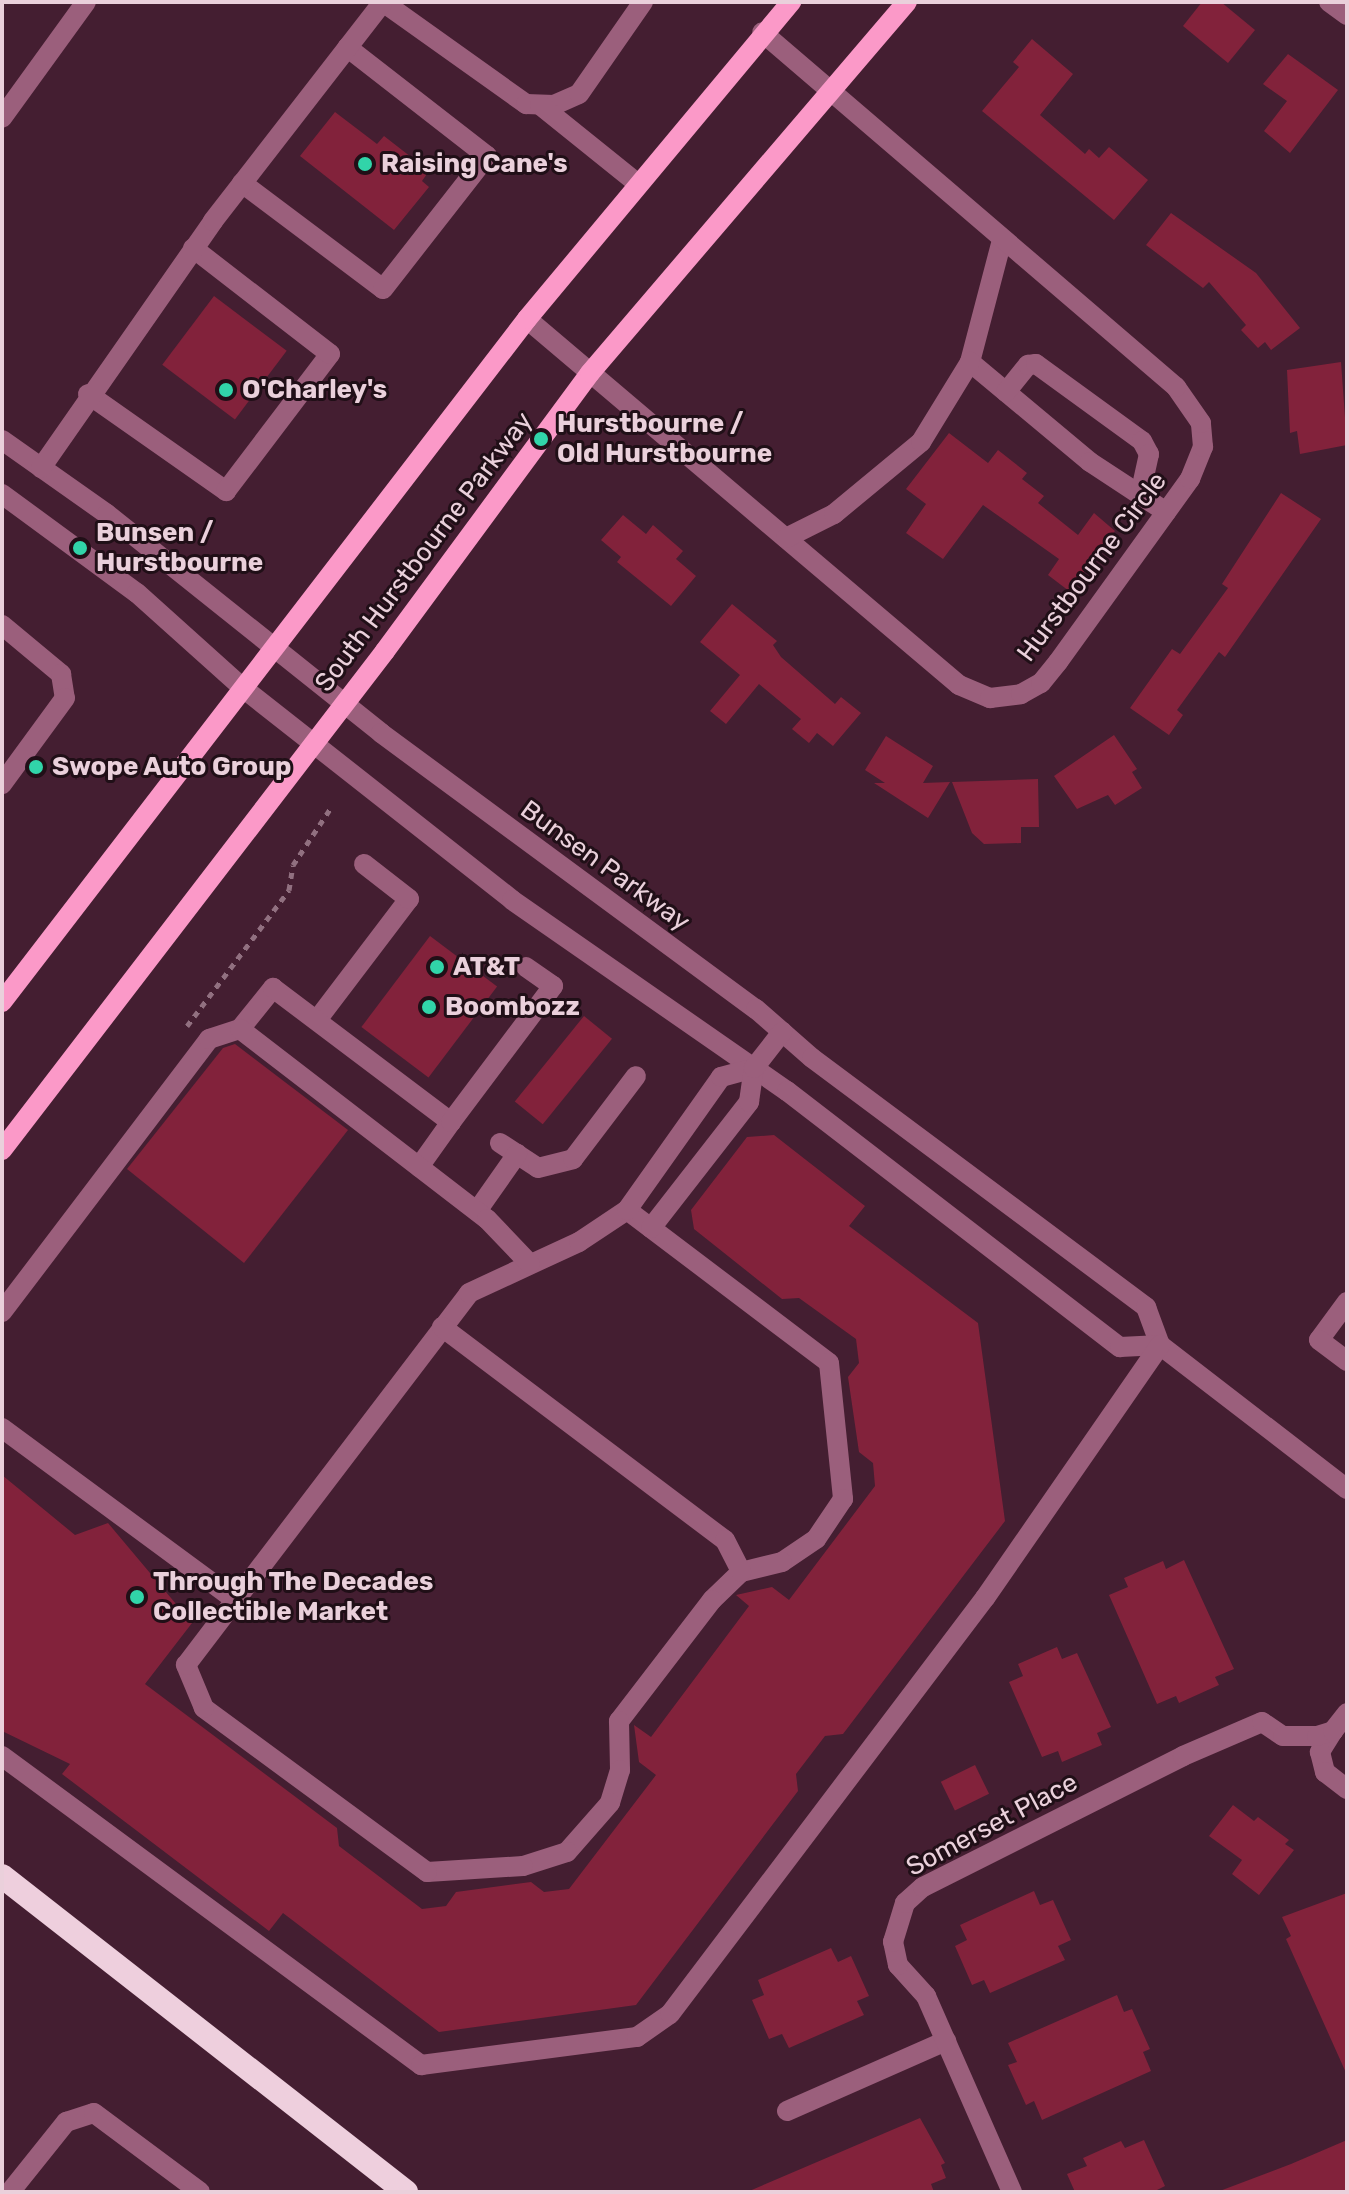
<!DOCTYPE html>
<html>
<head>
<meta charset="utf-8">
<style>
  body { margin:0 }
  #map { position:relative; width:1349px; height:2194px; overflow:hidden; background:#441e31; font-family:Rubik,sans-serif }
  div>[style] { position:absolute }
  [style*='--x'] { left:calc(var(--x)*1px); top:calc(var(--y)*1px); width:calc(var(--w)*1px); rotate:calc(var(--a)*1deg) }
  .building>* { inset:0; background:#82223b; transform-origin:0 0 }
  .path>* { height:5px; margin-top:-2.5px; transform-origin:0; background:repeating-linear-gradient(90deg,#917080 0 6px,transparent 0 12px) }
  .minor>* { height:20px; margin:-10px; padding:0 10px; transform-origin:10px; border-radius:10px; background:#9b5f7c }
  .major>* { height:20px; margin:-10px; padding:0 10px; transform-origin:10px; border-radius:10px; background:#fb99c8 }
  .highway>* { height:24px; margin:-12px; padding:0 12px; transform-origin:12px; border-radius:12px; background:#eecfdd }
  .dots>* { width:22px; height:22px; translate:-50% -50%; box-sizing:border-box; border:4px solid #200f17; border-radius:50% }
  span { translate:-50% -50%; white-space:nowrap; text-align:center; line-height:1.15; -webkit-text-stroke:6px #200f17; paint-order:stroke }
  .poi-label { font-size:26px; color:#ead0db; font-weight:700 }
  .left { translate:0 -50%; text-align:left }
  .street-label { font-size:26px; color:#ead0db }
  .frame { position:absolute; inset:0; border:4px solid #ead0db; pointer-events:none }
</style>
</head>
<body>
<div id="map">
  <div class="building">
    <i style="clip-path:polygon(1202px 2px,1221px 2px,1255px 30px,1228px 63px,1183px 26px)"></i>
    <i style="clip-path:polygon(1032px 39px,1073px 74px,1040px 115px,1085px 154px,1089px 149px,1099px 158px,1109px 147px,1148px 180px,1114px 220px,982px 111px,1019px 67px,1013px 62px)"></i>
    <i style="clip-path:polygon(1288px 54px,1338px 90px,1290px 153px,1264px 131px,1287px 101px,1263px 84px)"></i>
    <i style="clip-path:polygon(335px 112px,377px 144px,384px 136px,429px 171px,422px 181px,429px 187px,394px 230px,300px 156px)"></i>
    <i style="clip-path:polygon(1171px 213px,1256px 273px,1300px 328px,1271px 350px,1265px 342px,1258px 348px,1241px 330px,1246px 325px,1209px 282px,1203px 288px,1146px 245px)"></i>
    <i style="left:214px;top:296px;width:91px;height:86px;rotate:37deg"></i>
    <i style="clip-path:polygon(1341px 362px,1347px 445px,1300px 454px,1297px 431px,1290px 433px,1287px 370px)"></i>
    <i style="clip-path:polygon(949px 433px,988px 463px,998px 450px,1027px 473px,1022px 479px,1044px 496px,1038px 503px,1078px 535px,1094px 513px,1115px 531px,1069px 591px,1048px 575px,1059px 559px,983px 505px,943px 559px,906px 533px,926px 504px,906px 489px)"></i>
    <i style="clip-path:polygon(1281px 493px,1321px 519px,1225px 657px,1219px 652px,1177px 710px,1183px 715px,1169px 735px,1130px 708px,1172px 649px,1180px 654px,1228px 588px,1222px 584px)"></i>
    <i style="clip-path:polygon(623px 515px,646px 534px,653px 525px,683px 551px,676px 559px,696px 576px,671px 606px,617px 562px,621px 557px,601px 540px)"></i>
    <i style="clip-path:polygon(732px 604px,777px 641px,773px 645px,781px 657px,835px 704px,841px 697px,861px 713px,833px 746px,817px 733px,809px 743px,792px 729px,801px 719px,759px 684px,726px 724px,710px 711px,740px 675px,700px 642px)"></i>
    <i style="clip-path:polygon(1114px 735px,1137px 769px,1132px 772px,1142px 788px,1115px 805px,1108px 795px,1077px 809px,1054px 776px)"></i>
    <i style="clip-path:polygon(886px 736px,933px 766px,923px 783px,950px 782px,928px 818px,874px 783px,885px 783px,865px 770px)"></i>
    <i style="clip-path:polygon(1038px 779px,1039px 827px,1021px 827px,1021px 843px,984px 844px,972px 833px,952px 782px)"></i>
    <i style="left:430px;top:936px;width:84px;height:114px;rotate:37deg"></i>
    <i style="left:584px;top:1016px;width:36px;height:110px;rotate:39deg"></i>
    <i style="clip-path:polygon(235px 1044px,348px 1130px,244px 1263px,127px 1169px,223px 1048px)"></i>
    <i style="clip-path:polygon(774px 1135px,865px 1206px,849px 1226px,978px 1323px,1005px 1521px,843px 1734px,825px 1736px,796px 1774px,798px 1791px,636px 2005px,439px 2032px,283px 1913px,269px 1931px,62px 1774px,70px 1764px,2px 1731px,2px 1475px,75px 1535px,108px 1523px,192px 1623px,145px 1684px,337px 1828px,339px 1846px,422px 1909px,446px 1906px,456px 1892px,531px 1882px,544px 1892px,569px 1889px,656px 1775px,639px 1762px,634px 1725px,651px 1737px,749px 1606px,736px 1595px,772px 1587px,789px 1600px,875px 1486px,873px 1463px,859px 1452px,848px 1377px,859px 1363px,856px 1339px,799px 1298px,782px 1299px,694px 1229px,691px 1210px,747px 1137px)"></i>
    <i style="clip-path:polygon(1184px 1560px,1234px 1669px,1215px 1677px,1219px 1685px,1179px 1703px,1176px 1696px,1157px 1704px,1109px 1595px,1128px 1587px,1124px 1578px,1163px 1561px,1166px 1569px)"></i>
    <i style="clip-path:polygon(1057px 1647px,1062px 1659px,1077px 1653px,1111px 1727px,1097px 1733px,1102px 1745px,1062px 1762px,1058px 1751px,1042px 1757px,1009px 1682px,1023px 1676px,1018px 1664px)"></i>
    <i style="left:975px;top:1765px;width:32px;height:38px;rotate:64deg"></i>
    <i style="clip-path:polygon(1233px 1805px,1254px 1821px,1258px 1817px,1289px 1840px,1285px 1844px,1294px 1850px,1259px 1895px,1232px 1874px,1242px 1860px,1209px 1836px)"></i>
    <i style="clip-path:polygon(1034px 1891px,1040px 1905px,1053px 1900px,1071px 1940px,1058px 1946px,1065px 1960px,990px 1993px,984px 1980px,972px 1985px,955px 1946px,967px 1940px,960px 1925px)"></i>
    <i style="clip-path:polygon(1347px 1893px,1347px 2075px,1286px 1939px,1291px 1936px,1282px 1917px)"></i>
    <i style="clip-path:polygon(831px 1948px,838px 1962px,851px 1956px,869px 1996px,857px 2001px,864px 2015px,789px 2048px,782px 2034px,769px 2039px,752px 2000px,764px 1995px,758px 1980px)"></i>
    <i style="clip-path:polygon(1117px 1995px,1124px 2012px,1132px 2009px,1150px 2049px,1143px 2052px,1151px 2071px,1042px 2120px,1034px 2101px,1026px 2105px,1008px 2065px,1017px 2062px,1008px 2043px)"></i>
    <i style="clip-path:polygon(920px 2118px,945px 2163px,941px 2165px,946px 2178px,931px 2184px,934px 2192px,747px 2192px)"></i>
    <i style="clip-path:polygon(1144px 2140px,1165px 2186px,1153px 2192px,1075px 2192px,1067px 2174px,1087px 2166px,1083px 2158px,1121px 2141px,1125px 2148px)"></i>
    <i style="clip-path:polygon(1347px 2140px,1347px 2192px,1217px 2192px,1291px 2164px)"></i>
  </div>
  <div class="path">
    <i style="--x:187;--y:1026;--w:170;--a:-53.1"></i>
    <i style="--x:289;--y:890;--w:25;--a:-81"></i>
    <i style="--x:293;--y:865;--w:67;--a:-56.5"></i>
  </div>
  <div class="minor">
    <i style="--x:383;--y:2;--w:176;--a:35.5"></i>
    <i style="--x:526;--y:104;--w:28;--a:2"></i>
    <i style="--x:554;--y:105;--w:27;--a:-24"></i>
    <i style="--x:579;--y:94;--w:112;--a:-55.2"></i>
    <i style="--x:1329;--y:2;--w:22;--a:36"></i>
    <i style="--x:540;--y:105;--w:124;--a:38.8"></i>
    <i style="--x:2;--y:118;--w:143;--a:-54.1"></i>
    <i style="--x:242;--y:183;--w:176;--a:36.9"></i>
    <i style="--x:383;--y:289;--w:169;--a:-52"></i>
    <i style="--x:487;--y:156;--w:177;--a:-142.1"></i>
    <i style="--x:1002;--y:240;--w:126;--a:104.7"></i>
    <i style="--x:970;--y:362;--w:156;--a:39.8"></i>
    <i style="--x:1090;--y:462;--w:91;--a:33.3"></i>
    <i style="--x:527;--y:319;--w:566;--a:40.27"></i>
    <i style="--x:959;--y:685;--w:34;--a:23"></i>
    <i style="--x:990;--y:698;--w:31;--a:-7"></i>
    <i style="--x:1021;--y:694;--w:23;--a:-29"></i>
    <i style="--x:1041;--y:683;--w:27;--a:-51"></i>
    <i style="--x:1058;--y:662;--w:226;--a:-54.2"></i>
    <i style="--x:1190;--y:479;--w:35;--a:-68"></i>
    <i style="--x:1203;--y:447;--w:24;--a:-95"></i>
    <i style="--x:1201;--y:423;--w:44;--a:-124.8"></i>
    <i style="--x:1176;--y:387;--w:545;--a:-139.39"></i>
    <i style="--x:1006;--y:392;--w:35;--a:-51"></i>
    <i style="--x:1028;--y:365;--w:8;--a:-7"></i>
    <i style="--x:1036;--y:364;--w:131;--a:36"></i>
    <i style="--x:1142;--y:441;--w:15;--a:62"></i>
    <i style="--x:1149;--y:454;--w:42;--a:102.4"></i>
    <i style="--x:88;--y:394;--w:169;--a:35.1"></i>
    <i style="--x:226;--y:491;--w:172;--a:-52.8"></i>
    <i style="--x:330;--y:354;--w:173;--a:-142.3"></i>
    <i style="--x:2;--y:440;--w:128;--a:35.2"></i>
    <i style="--x:107;--y:514;--w:351;--a:38.6"></i>
    <i style="--x:381;--y:733;--w:466;--a:36.4"></i>
    <i style="--x:756;--y:1009;--w:74;--a:41.2"></i>
    <i style="--x:812;--y:1058;--w:417;--a:36.7"></i>
    <i style="--x:1146;--y:1307;--w:40;--a:69.8"></i>
    <i style="--x:1160;--y:1345;--w:236;--a:37.6"></i>
    <i style="--x:41;--y:468;--w:301;--a:-55.1"></i>
    <i style="--x:213;--y:221;--w:277;--a:-52.2"></i>
    <i style="--x:2;--y:494;--w:167;--a:36.3"></i>
    <i style="--x:137;--y:593;--w:142;--a:41.9"></i>
    <i style="--x:243;--y:688;--w:342;--a:38.2"></i>
    <i style="--x:512;--y:900;--w:335;--a:34.8"></i>
    <i style="--x:787;--y:1091;--w:420;--a:37.6"></i>
    <i style="--x:1120;--y:1347;--w:40;--a:-2.9"></i>
    <i style="--x:786;--y:538;--w:54;--a:-26.6"></i>
    <i style="--x:834;--y:514;--w:113;--a:-39.6"></i>
    <i style="--x:921;--y:442;--w:94;--a:-58.5"></i>
    <i style="--x:2;--y:625;--w:77;--a:39.7"></i>
    <i style="--x:61;--y:674;--w:24;--a:81"></i>
    <i style="--x:65;--y:698;--w:107;--a:126.2"></i>
    <i style="--x:317;--y:1020;--w:152;--a:-52.8"></i>
    <i style="--x:409;--y:899;--w:57;--a:-142.1"></i>
    <i style="--x:240;--y:1029;--w:53;--a:-51.2"></i>
    <i style="--x:273;--y:988;--w:223;--a:37"></i>
    <i style="--x:451;--y:1122;--w:55;--a:125.4"></i>
    <i style="--x:451;--y:1122;--w:170;--a:-53.1"></i>
    <i style="--x:553;--y:986;--w:33;--a:-145"></i>
    <i style="--x:500;--y:1143;--w:45;--a:33.3"></i>
    <i style="--x:538;--y:1168;--w:36;--a:-14"></i>
    <i style="--x:573;--y:1159;--w:104;--a:-52.8"></i>
    <i style="--x:627;--y:1210;--w:253;--a:37.1"></i>
    <i style="--x:829;--y:1363;--w:137;--a:84.1"></i>
    <i style="--x:843;--y:1499;--w:48;--a:124"></i>
    <i style="--x:816;--y:1539;--w:41;--a:145.9"></i>
    <i style="--x:782;--y:1562;--w:42;--a:166.3"></i>
    <i style="--x:741;--y:1572;--w:40;--a:136"></i>
    <i style="--x:712;--y:1600;--w:153;--a:127.5"></i>
    <i style="--x:619;--y:1721;--w:49;--a:88.8"></i>
    <i style="--x:620;--y:1770;--w:34;--a:107"></i>
    <i style="--x:610;--y:1803;--w:65;--a:131.3"></i>
    <i style="--x:567;--y:1852;--w:46;--a:162.3"></i>
    <i style="--x:523;--y:1866;--w:96;--a:176.4"></i>
    <i style="--x:427;--y:1872;--w:277;--a:-143.7"></i>
    <i style="--x:204;--y:1708;--w:47;--a:-112.7"></i>
    <i style="--x:186;--y:1665;--w:467;--a:-52.7"></i>
    <i style="--x:469;--y:1293;--w:121;--a:-24.9"></i>
    <i style="--x:579;--y:1242;--w:58;--a:-33.7"></i>
    <i style="--x:627;--y:1210;--w:163;--a:-54.7"></i>
    <i style="--x:721;--y:1077;--w:34;--a:-15"></i>
    <i style="--x:477;--y:1211;--w:70;--a:-54.9"></i>
    <i style="--x:651;--y:1228;--w:160;--a:-52.1"></i>
    <i style="--x:749;--y:1102;--w:34;--a:-82"></i>
    <i style="--x:754;--y:1068;--w:46;--a:-52.1"></i>
    <i style="--x:1347;--y:1302;--w:47;--a:126.4"></i>
    <i style="--x:1319;--y:1340;--w:35;--a:37"></i>
    <i style="--x:2;--y:1312;--w:343;--a:-52.8"></i>
    <i style="--x:209;--y:1039;--w:33;--a:-18"></i>
    <i style="--x:240;--y:1029;--w:312;--a:37.6"></i>
    <i style="--x:487;--y:1219;--w:62;--a:46.3"></i>
    <i style="--x:442;--y:1327;--w:354;--a:37"></i>
    <i style="--x:725;--y:1540;--w:36;--a:63"></i>
    <i style="--x:2;--y:1428;--w:288;--a:36.4"></i>
    <i style="--x:1333;--y:1731;--w:25;--a:122"></i>
    <i style="--x:1320;--y:1752;--w:21;--a:76"></i>
    <i style="--x:1325;--y:1772;--w:28;--a:38"></i>
    <i style="--x:2;--y:1756;--w:521;--a:36.41"></i>
    <i style="--x:421;--y:2065;--w:218;--a:-7.4"></i>
    <i style="--x:637;--y:2037;--w:40;--a:-34.9"></i>
    <i style="--x:670;--y:2014;--w:522;--a:-52.87"></i>
    <i style="--x:985;--y:1598;--w:308;--a:-55.3"></i>
    <i style="--x:787;--y:2111;--w:174;--a:-23.8"></i>
    <i style="--x:10;--y:2192;--w:90;--a:-51.3"></i>
    <i style="--x:66;--y:2122;--w:29;--a:-18"></i>
    <i style="--x:94;--y:2113;--w:132;--a:36.7"></i>
    <i style="--x:1012;--y:2192;--w:214;--a:-113.7"></i>
    <i style="--x:926;--y:1996;--w:42;--a:-132.1"></i>
    <i style="--x:898;--y:1965;--w:24;--a:-102"></i>
    <i style="--x:893;--y:1942;--w:41;--a:-72.9"></i>
    <i style="--x:905;--y:1903;--w:24;--a:-42"></i>
    <i style="--x:923;--y:1887;--w:291;--a:-26.7"></i>
    <i style="--x:1183;--y:1756;--w:86;--a:-23.3"></i>
    <i style="--x:1262;--y:1722;--w:25;--a:34"></i>
    <i style="--x:1283;--y:1736;--w:34;--a:0"></i>
    <i style="--x:1317;--y:1736;--w:17;--a:-17"></i>
    <i style="--x:1333;--y:1731;--w:23;--a:-52"></i>
  </div>
  <div class="major">
    <i style="--x:2;--y:1002;--w:861;--a:-52.45"></i>
    <i style="--x:527;--y:319;--w:413;--a:-50.2"></i>
    <i style="--x:2;--y:1150;--w:629;--a:-52.49"></i>
    <i style="--x:385;--y:651;--w:345;--a:-53.6"></i>
    <i style="--x:590;--y:373;--w:488;--a:-49.5"></i>
  </div>
  <div class="highway">
    <i style="--x:2;--y:1876;--w:513;--a:38.03"></i>
  </div>
  <div class="dots">
    <i style="left:365px;top:164px;background:#31d4a9"></i>
    <i style="left:226px;top:390px;background:#31d4a9"></i>
    <i style="left:541px;top:439px;background:#31d4a9"></i>
    <i style="left:80px;top:548px;background:#31d4a9"></i>
    <i style="left:36px;top:767px;background:#31d4a9"></i>
    <i style="left:437px;top:967px;background:#31d4a9"></i>
    <i style="left:429px;top:1007px;background:#31d4a9"></i>
    <i style="left:137px;top:1597px;background:#31d4a9"></i>
  </div>
  <div class="poi-label">
    <span class="left" style="left:381px;top:164px">Raising Cane's</span>
    <span class="left" style="left:242px;top:390px">O'Charley's</span>
    <span class="left" style="left:557px;top:439px">Hurstbourne /<br>Old Hurstbourne</span>
    <span class="left" style="left:96px;top:548px">Bunsen /<br>Hurstbourne</span>
    <span class="left" style="left:52px;top:767px">Swope Auto Group</span>
    <span class="left" style="left:453px;top:967px">AT&amp;T</span>
    <span class="left" style="left:445px;top:1007px">Boombozz</span>
    <span class="left" style="left:153px;top:1597px">Through The Decades<br>Collectible Market</span>
  </div>
  <div class="street-label">
    <span style="left:424px;top:552px;rotate:-53deg">South Hurstbourne Parkway</span>
    <span style="left:1092px;top:567px;rotate:-53deg">Hurstbourne Circle</span>
    <span style="left:605px;top:866px;rotate:36deg">Bunsen Parkway</span>
    <span style="left:992px;top:1825px;rotate:-28deg">Somerset Place</span>
  </div>
  <div class="frame"></div>
</div>
</body>
</html>
